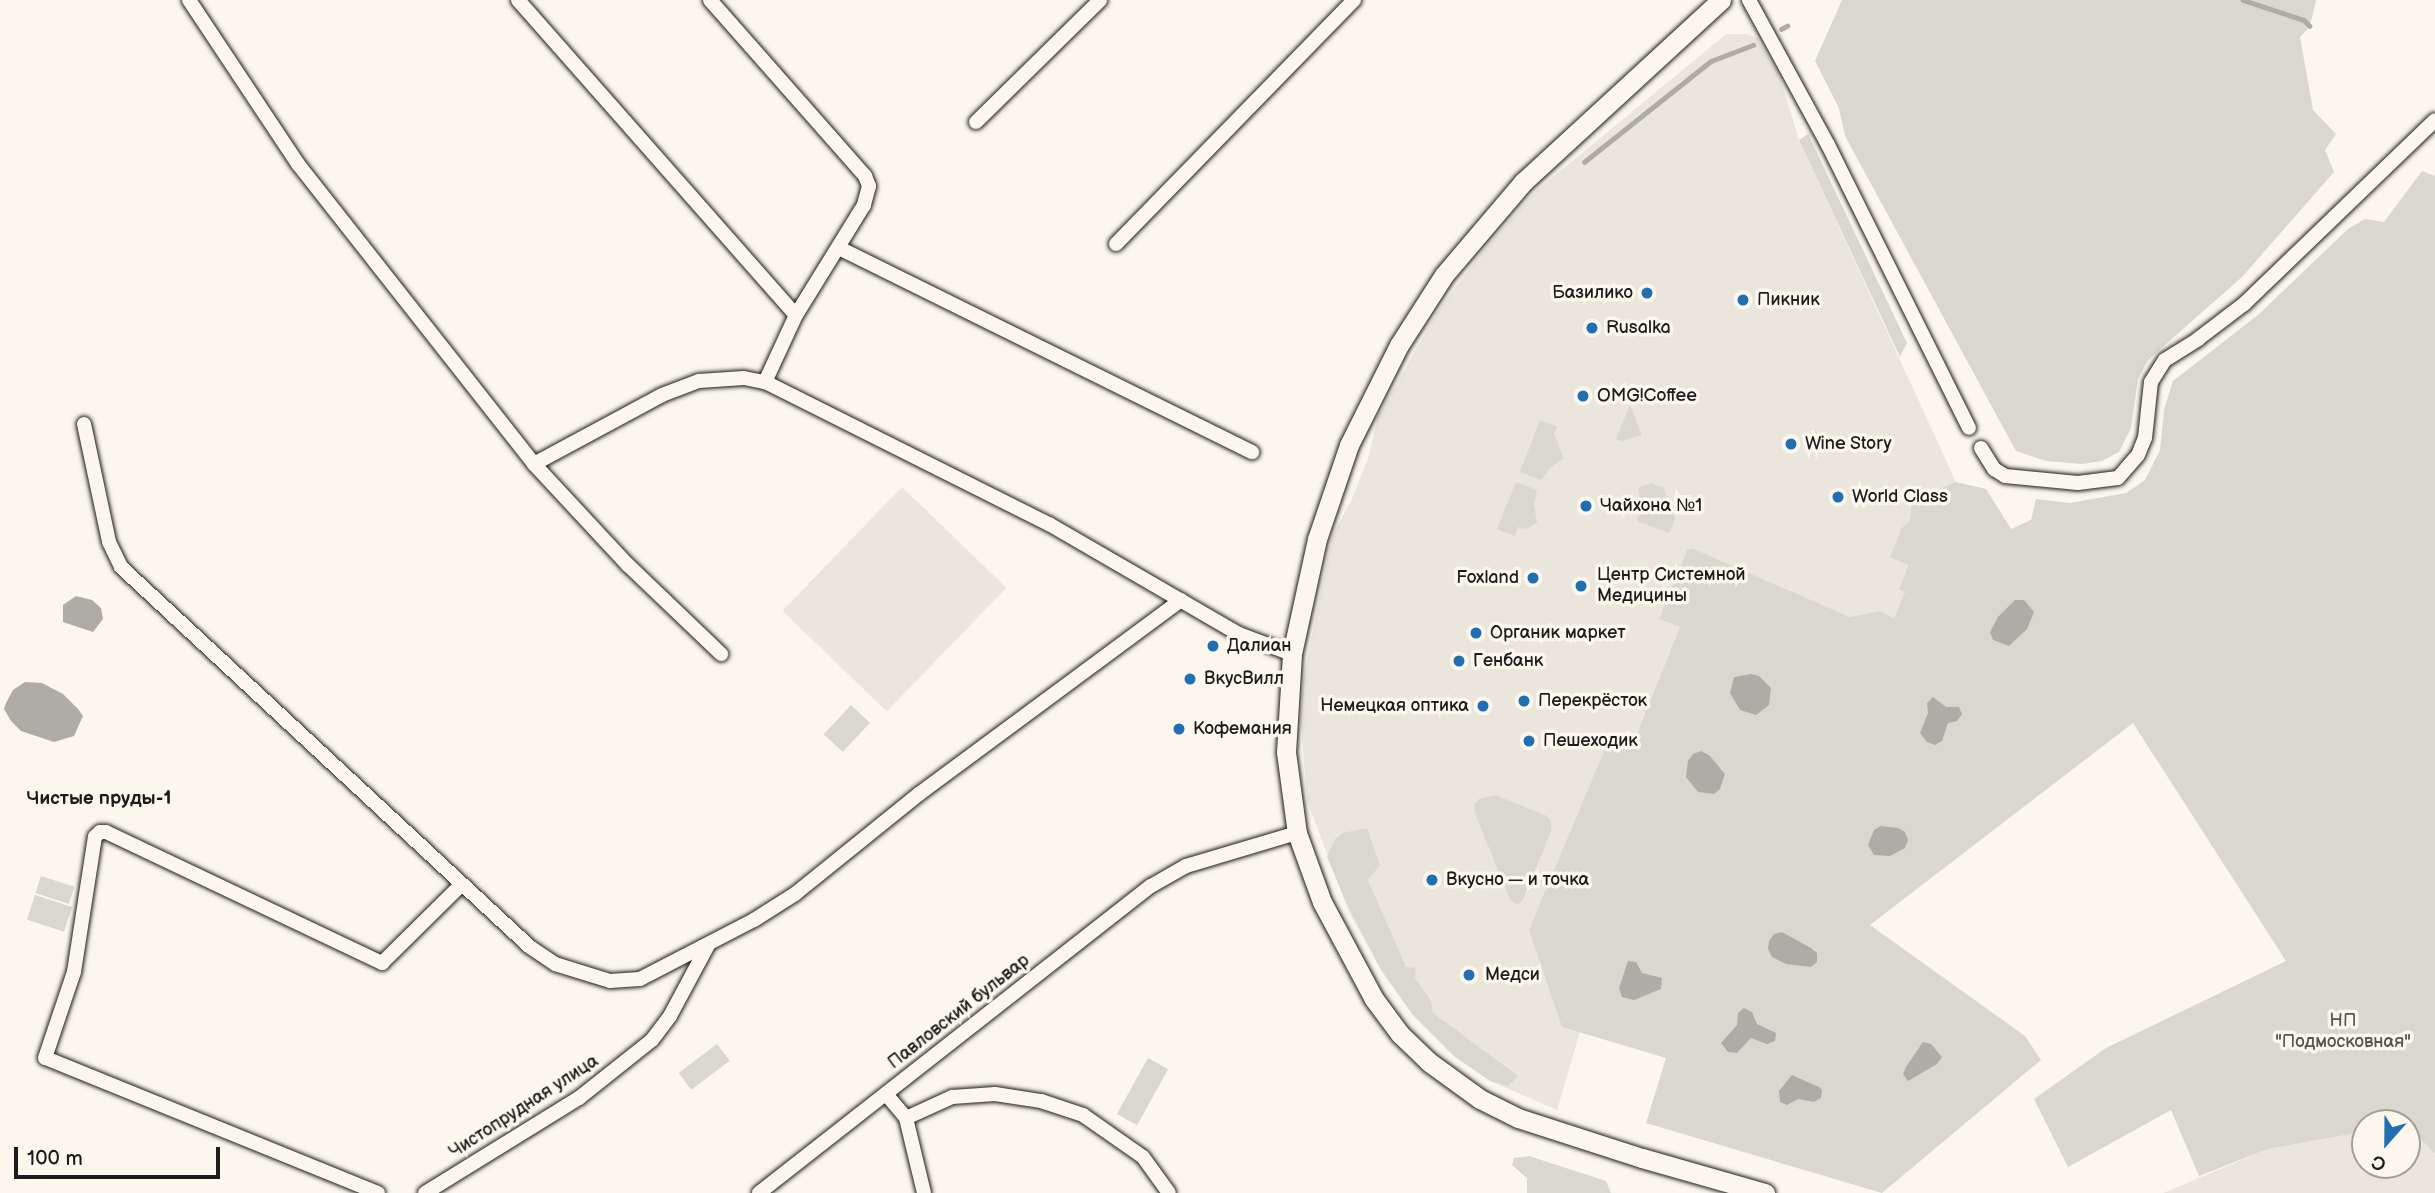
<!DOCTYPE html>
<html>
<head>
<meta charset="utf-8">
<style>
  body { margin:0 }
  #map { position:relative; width:2435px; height:1193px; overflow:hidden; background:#fbf7ec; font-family:"Balsamiq Sans",sans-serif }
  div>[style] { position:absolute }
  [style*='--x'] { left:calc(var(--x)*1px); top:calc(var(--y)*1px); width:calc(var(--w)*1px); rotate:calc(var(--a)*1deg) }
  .built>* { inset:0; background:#eae6dc; transform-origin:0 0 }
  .green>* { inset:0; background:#dad7ce; transform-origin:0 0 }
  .water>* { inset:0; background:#afaca5 }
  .stream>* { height:4.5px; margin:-2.25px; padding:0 2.25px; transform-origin:2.25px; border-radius:2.25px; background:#afaca5 }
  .roads { filter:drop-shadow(0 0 2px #1c1c1c) drop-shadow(0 0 2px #1c1c1c) }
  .street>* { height:14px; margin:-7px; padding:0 7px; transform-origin:7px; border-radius:7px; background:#fbf7ec }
  .secondary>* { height:19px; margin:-9.5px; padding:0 9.5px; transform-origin:9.5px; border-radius:9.5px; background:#fbf7ec }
  .dots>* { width:19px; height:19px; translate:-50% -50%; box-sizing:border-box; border:4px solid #fbf7ec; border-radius:50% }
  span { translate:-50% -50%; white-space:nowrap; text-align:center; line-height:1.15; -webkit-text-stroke:7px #fbf7ec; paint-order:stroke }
  .poi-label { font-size:18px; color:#1c1c1c }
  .right { translate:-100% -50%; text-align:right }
  .left { translate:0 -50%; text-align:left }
  .street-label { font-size:18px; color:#1c1c1c }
  .park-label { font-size:18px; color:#555451 }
  .neighbourhood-label { font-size:19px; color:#1c1c1c; font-weight:700 }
  .north { position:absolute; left:2351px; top:1109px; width:70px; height:70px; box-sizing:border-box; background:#fbf7ec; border:2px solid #a29f99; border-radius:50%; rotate:201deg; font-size:19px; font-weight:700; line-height:28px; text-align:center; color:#1c1c1c }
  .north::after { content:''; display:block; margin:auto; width:24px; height:32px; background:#1f6fb2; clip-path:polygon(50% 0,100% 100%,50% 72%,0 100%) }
  .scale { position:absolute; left:14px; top:1147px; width:206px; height:32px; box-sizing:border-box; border:4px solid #1c1c1c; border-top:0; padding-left:9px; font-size:21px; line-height:24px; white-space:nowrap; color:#1c1c1c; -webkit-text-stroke:5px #fbf7ec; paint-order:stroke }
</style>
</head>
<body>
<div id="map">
  <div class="built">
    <i style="clip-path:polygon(1726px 34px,1747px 34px,1757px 38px,1779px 74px,1799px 140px,1956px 482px,1912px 499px,1910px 520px,1901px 530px,1890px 557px,1908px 564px,1899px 588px,1905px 592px,1894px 618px,1878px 611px,1850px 617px,1692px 548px,1687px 550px,1659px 619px,1680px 627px,1631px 746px,1610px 738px,1557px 1009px,1562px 1027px,1580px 1032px,1557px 1110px,1490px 1081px,1454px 1056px,1413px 1015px,1381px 970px,1349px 912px,1307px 801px,1301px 720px,1304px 675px,1332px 536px,1351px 501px,1368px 459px,1378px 416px,1438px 311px,1486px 247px,1535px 192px)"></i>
    <i style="left:902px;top:487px;width:145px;height:172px;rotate:44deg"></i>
    <i style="clip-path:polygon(2365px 1124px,2365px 1165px,2407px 1165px,2407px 1124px,2435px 1154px,2435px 1193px,2163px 1193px,2268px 1149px,2362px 1132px)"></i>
  </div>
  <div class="green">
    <i style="clip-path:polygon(1842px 0,2316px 0,2310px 26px,2300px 37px,2313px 110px,2336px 134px,2325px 150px,2334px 172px,2242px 277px,2148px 360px,2138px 379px,2131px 428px,2119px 452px,2102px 461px,2082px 464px,2046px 461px,2016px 451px,1845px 136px,1839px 108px,1815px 61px)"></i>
    <i style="clip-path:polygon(1808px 134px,1907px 343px,1900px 357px,1799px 140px)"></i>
    <i style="clip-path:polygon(2422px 171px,2435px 176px,2435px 1154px,2404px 1121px,2365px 1123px,2362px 1132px,2268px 1149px,2199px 1176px,2171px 1110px,2068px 1167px,2034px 1099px,2106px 1048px,2286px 961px,2133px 723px,1870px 925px,2025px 1036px,2041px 1060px,1882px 1193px,1646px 1123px,1666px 1058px,1562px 1027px,1529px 930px,1610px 737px,1632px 745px,1680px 627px,1659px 619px,1687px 550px,1692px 548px,1850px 617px,1879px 611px,1894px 618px,1905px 592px,1899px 589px,1908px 565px,1890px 557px,1901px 529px,1910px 520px,1912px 499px,1956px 482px,1986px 489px,2011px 529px,2031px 520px,2036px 499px,2070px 503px,2126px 493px,2145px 480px,2160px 450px,2164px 410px,2173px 381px,2258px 315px,2348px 229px,2365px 219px,2384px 222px)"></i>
    <i style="clip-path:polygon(1630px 405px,1642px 435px,1622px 441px,1616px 439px)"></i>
    <i style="clip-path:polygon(1540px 420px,1557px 427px,1554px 434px,1564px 458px,1550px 468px,1541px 480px,1520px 472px)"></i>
    <i style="clip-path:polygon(1516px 482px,1537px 490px,1534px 505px,1537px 523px,1526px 529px,1518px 527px,1515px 536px,1497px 529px)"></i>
    <i style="clip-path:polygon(1651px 483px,1663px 487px,1675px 518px,1669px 533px,1637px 521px,1641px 503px,1638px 488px)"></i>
    <i style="left:851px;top:705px;width:26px;height:40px;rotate:43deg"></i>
    <i style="clip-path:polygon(1495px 795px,1547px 816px,1551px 821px,1551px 831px,1523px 900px,1518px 905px,1510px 900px,1475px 813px,1474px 805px,1479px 799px)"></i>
    <i style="clip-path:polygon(1367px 828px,1380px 865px,1368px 880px,1406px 967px,1416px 968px,1415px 978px,1431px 1001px,1433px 1013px,1518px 1076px,1508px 1086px,1490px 1081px,1454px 1056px,1413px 1015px,1381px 970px,1345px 900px,1327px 857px,1335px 839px,1343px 833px)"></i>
    <i style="left:41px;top:876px;width:35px;height:18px;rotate:18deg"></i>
    <i style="left:35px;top:895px;width:39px;height:26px;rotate:18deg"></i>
    <i style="left:717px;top:1044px;width:21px;height:48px;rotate:53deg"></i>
    <i style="left:1148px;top:1058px;width:23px;height:64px;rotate:29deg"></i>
    <i style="clip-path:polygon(1529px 1156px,1606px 1181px,1611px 1193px,1527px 1193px,1527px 1178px,1512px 1165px,1514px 1158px)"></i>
  </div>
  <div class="water">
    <i style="clip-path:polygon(76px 596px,92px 600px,101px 608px,103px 619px,93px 632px,63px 622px,63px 605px)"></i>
    <i style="clip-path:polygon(2015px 600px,2024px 600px,2034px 612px,2027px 629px,2009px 646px,1993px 640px,1990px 632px,1998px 617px)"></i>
    <i style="clip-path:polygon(1751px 674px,1759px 676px,1771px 688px,1769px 705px,1756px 715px,1740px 710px,1730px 693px,1734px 677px)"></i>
    <i style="clip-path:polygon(25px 682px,42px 683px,63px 694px,78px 709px,83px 716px,74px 736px,54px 742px,21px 731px,11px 721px,4px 709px,6px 703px,13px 690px)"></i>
    <i style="clip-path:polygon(1933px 697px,1946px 707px,1959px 707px,1962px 714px,1957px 721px,1948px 723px,1942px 741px,1935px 745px,1927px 742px,1920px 733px,1928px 713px,1927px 703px)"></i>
    <i style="clip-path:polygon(1701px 751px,1709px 755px,1725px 774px,1720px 789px,1714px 794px,1698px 792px,1686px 777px,1688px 761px,1693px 754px)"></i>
    <i style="clip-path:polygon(1881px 826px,1898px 828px,1905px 832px,1908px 840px,1905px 848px,1890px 856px,1874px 855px,1868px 845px,1874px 830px)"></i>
    <i style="clip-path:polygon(1782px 932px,1811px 948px,1817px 953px,1817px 962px,1811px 967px,1786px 964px,1772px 957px,1768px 949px,1769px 941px,1774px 934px)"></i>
    <i style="clip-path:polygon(1628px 961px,1636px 962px,1642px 973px,1662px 978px,1661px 989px,1634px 1000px,1622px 997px,1619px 988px)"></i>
    <i style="clip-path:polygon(1744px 1008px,1752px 1012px,1757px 1024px,1776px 1033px,1775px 1041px,1767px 1044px,1751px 1038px,1737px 1053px,1728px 1052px,1721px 1043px,1737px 1025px,1738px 1013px)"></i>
    <i style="clip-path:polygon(1923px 1042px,1931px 1044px,1942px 1057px,1937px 1064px,1908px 1081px,1903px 1074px,1906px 1067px)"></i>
    <i style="clip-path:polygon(1792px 1075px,1819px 1087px,1822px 1090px,1821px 1098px,1814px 1102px,1798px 1099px,1787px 1105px,1780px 1102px,1779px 1091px)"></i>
  </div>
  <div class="stream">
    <i style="--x:2243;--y:0;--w:64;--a:18.2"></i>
    <i style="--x:2304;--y:20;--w:8;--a:45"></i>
    <i style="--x:1781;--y:29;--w:7;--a:-27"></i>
    <i style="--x:1584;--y:162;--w:162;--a:-38.5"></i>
    <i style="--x:1711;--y:61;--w:45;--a:-20.9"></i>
  </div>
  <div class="roads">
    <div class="street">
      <i style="--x:189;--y:0;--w:197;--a:56.4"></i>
      <i style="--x:298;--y:164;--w:382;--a:51.8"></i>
      <i style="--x:534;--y:464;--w:145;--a:-28.3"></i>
      <i style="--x:662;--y:395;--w:40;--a:-21"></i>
      <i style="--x:699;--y:381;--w:45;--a:-3.8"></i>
      <i style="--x:744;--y:378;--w:21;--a:11"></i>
      <i style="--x:765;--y:382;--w:318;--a:26.6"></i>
      <i style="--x:1049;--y:524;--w:220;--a:30.1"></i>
      <i style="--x:1239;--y:634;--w:57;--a:20.7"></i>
      <i style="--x:518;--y:0;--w:420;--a:48.6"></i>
      <i style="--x:710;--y:0;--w:235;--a:48.6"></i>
      <i style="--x:865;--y:176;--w:11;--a:68"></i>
      <i style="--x:869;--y:186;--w:20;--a:105"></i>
      <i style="--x:864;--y:205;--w:129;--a:121.7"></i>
      <i style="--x:796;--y:315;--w:74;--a:114.8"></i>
      <i style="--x:1749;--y:0;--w:165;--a:61.4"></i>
      <i style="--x:1828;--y:145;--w:316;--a:63.5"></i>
      <i style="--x:976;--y:122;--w:174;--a:-44.5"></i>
      <i style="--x:1116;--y:244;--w:341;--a:-45.7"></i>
      <i style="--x:839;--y:248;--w:461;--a:26.3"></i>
      <i style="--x:84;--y:424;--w:121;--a:78"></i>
      <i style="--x:109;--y:542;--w:28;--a:64"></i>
      <i style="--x:121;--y:567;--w:558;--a:42.9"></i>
      <i style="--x:530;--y:947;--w:30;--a:34"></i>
      <i style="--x:555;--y:964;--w:58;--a:17.2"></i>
      <i style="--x:610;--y:981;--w:30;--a:-4"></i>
      <i style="--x:640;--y:979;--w:128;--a:-27.4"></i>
      <i style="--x:754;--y:920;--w:49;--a:-32.4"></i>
      <i style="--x:795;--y:894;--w:159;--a:-38.9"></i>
      <i style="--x:919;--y:794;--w:326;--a:-36.5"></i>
      <i style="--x:1981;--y:448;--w:25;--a:58"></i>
      <i style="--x:1994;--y:469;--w:13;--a:32"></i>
      <i style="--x:2005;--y:476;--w:73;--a:5.5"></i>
      <i style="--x:2078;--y:483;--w:40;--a:-7.1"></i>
      <i style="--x:2118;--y:478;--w:30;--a:-49"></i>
      <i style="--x:2138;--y:455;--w:18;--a:-68"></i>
      <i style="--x:2145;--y:438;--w:56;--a:-83.9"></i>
      <i style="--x:2151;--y:382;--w:26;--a:-58"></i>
      <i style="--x:2165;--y:360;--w:39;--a:-32"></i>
      <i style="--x:2198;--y:339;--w:58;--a:-37.3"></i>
      <i style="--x:2244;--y:304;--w:265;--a:-43.9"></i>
      <i style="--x:534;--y:464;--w:138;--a:47.1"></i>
      <i style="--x:628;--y:565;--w:129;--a:43.7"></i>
      <i style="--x:886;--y:1094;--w:31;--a:50"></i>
      <i style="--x:906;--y:1118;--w:77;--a:76.5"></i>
      <i style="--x:906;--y:1118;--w:51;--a:-24.5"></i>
      <i style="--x:952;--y:1097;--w:43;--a:-4"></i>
      <i style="--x:995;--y:1094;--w:47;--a:8.7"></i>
      <i style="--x:1041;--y:1101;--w:44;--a:18.4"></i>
      <i style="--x:1083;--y:1115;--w:73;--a:35"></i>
      <i style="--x:1143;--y:1157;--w:44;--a:54.2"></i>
      <i style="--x:378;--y:1193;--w:359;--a:-157.9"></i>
      <i style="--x:45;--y:1058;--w:91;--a:-71.4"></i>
      <i style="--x:74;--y:972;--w:137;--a:-81.2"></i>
      <i style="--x:95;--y:837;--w:7;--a:-45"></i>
      <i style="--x:100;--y:832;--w:6;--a:0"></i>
      <i style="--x:106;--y:832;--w:306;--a:25.4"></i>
      <i style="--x:382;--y:963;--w:111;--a:-44.6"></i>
      <i style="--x:425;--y:1193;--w:181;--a:-31.7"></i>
      <i style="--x:579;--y:1098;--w:93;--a:-38.5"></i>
      <i style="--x:652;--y:1040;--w:30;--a:-53"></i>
      <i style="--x:670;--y:1016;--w:81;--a:-61.8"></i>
      <i style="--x:759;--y:1193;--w:498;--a:-38.1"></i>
      <i style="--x:1151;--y:886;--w:40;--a:-29.7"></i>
      <i style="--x:1186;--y:866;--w:116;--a:-16.6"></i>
    </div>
    <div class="secondary">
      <i style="--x:1721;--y:0;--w:268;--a:137.4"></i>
      <i style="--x:1524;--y:181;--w:123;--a:130.4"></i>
      <i style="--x:1444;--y:275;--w:83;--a:122.7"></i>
      <i style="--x:1399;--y:345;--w:112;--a:116.6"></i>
      <i style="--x:1349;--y:445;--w:99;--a:108.8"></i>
      <i style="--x:1317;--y:539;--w:118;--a:102.3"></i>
      <i style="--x:1292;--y:654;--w:98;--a:93.5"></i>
      <i style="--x:1286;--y:752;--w:82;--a:82.3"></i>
      <i style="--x:1297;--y:833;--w:73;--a:70.1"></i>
      <i style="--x:1322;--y:902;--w:110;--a:61.8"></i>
      <i style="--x:1374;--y:999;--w:44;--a:53.4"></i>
      <i style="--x:1400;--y:1034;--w:40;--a:44"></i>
      <i style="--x:1429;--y:1062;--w:63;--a:36"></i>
      <i style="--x:1480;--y:1099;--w:42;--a:26.6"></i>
      <i style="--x:1518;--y:1118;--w:130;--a:17.9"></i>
      <i style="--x:1642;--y:1158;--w:128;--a:15.9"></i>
    </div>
  </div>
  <div class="dots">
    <i style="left:1647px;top:293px;background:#1f6fb2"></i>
    <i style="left:1743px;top:300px;background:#1f6fb2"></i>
    <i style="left:1592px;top:328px;background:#1f6fb2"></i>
    <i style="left:1583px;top:396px;background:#1f6fb2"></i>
    <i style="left:1791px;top:444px;background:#1f6fb2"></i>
    <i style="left:1838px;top:497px;background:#1f6fb2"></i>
    <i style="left:1586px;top:506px;background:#1f6fb2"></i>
    <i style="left:1533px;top:578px;background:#1f6fb2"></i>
    <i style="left:1581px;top:586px;background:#1f6fb2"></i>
    <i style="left:1476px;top:633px;background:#1f6fb2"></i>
    <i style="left:1213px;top:646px;background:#1f6fb2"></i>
    <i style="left:1459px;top:661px;background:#1f6fb2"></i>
    <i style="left:1190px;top:679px;background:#1f6fb2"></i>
    <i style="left:1524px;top:701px;background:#1f6fb2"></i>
    <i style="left:1483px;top:706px;background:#1f6fb2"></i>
    <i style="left:1179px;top:729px;background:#1f6fb2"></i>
    <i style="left:1529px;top:741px;background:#1f6fb2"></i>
    <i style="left:1432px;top:880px;background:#1f6fb2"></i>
    <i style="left:1469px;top:975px;background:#1f6fb2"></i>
  </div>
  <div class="poi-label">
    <span class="right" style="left:1633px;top:293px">Базилико</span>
    <span class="left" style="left:1757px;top:300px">Пикник</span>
    <span class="left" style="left:1606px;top:328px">Rusalka</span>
    <span class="left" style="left:1597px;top:396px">OMG!Coffee</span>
    <span class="left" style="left:1805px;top:444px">Wine Story</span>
    <span class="left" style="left:1852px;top:497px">World Class</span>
    <span class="left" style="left:1600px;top:506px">Чайхона №1</span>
    <span class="left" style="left:1597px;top:586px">Центр Системной<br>Медицины</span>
    <span class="right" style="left:1519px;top:578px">Foxland</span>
    <span class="left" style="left:1490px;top:633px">Органик маркет</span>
    <span class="left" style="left:1227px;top:646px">Далиан</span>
    <span class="left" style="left:1473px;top:661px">Генбанк</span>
    <span class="left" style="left:1204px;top:679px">ВкусВилл</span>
    <span class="left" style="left:1538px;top:701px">Перекрёсток</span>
    <span class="right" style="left:1469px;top:706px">Немецкая оптика</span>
    <span class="left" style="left:1193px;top:729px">Кофемания</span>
    <span class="left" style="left:1543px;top:741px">Пешеходик</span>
    <span class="left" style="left:1446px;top:880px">Вкусно — и точка</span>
    <span class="left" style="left:1485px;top:975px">Медси</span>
  </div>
  <div class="street-label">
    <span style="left:959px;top:1012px;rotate:-38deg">Павловский бульвар</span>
    <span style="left:524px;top:1107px;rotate:-33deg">Чистопрудная улица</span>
  </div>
  <div class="park-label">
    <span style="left:2343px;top:1032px">НП<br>"Подмосковная"</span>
  </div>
  <div class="neighbourhood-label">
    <span style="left:99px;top:799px">Чистые пруды-1</span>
  </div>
  <div class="north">С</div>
  <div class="scale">100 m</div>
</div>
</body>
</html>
